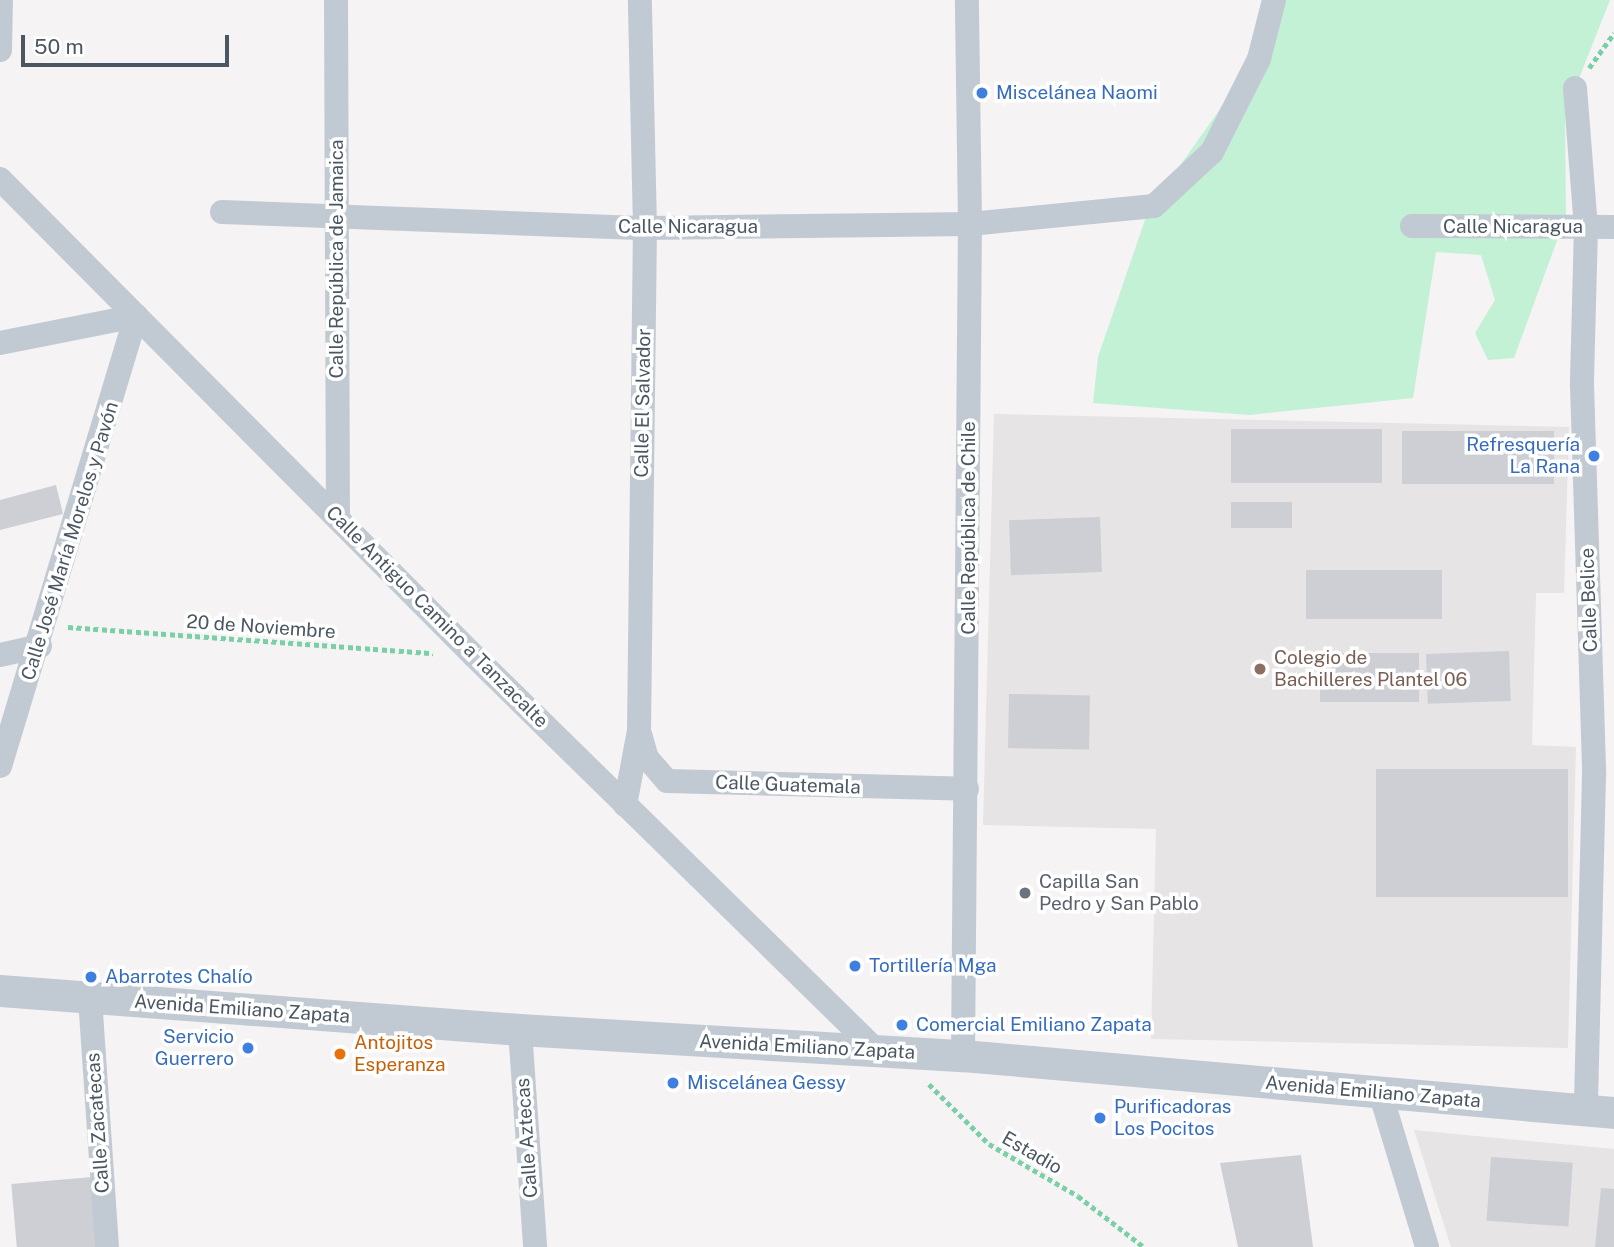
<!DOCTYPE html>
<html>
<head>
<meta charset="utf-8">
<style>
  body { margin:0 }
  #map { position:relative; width:1614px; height:1247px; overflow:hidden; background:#f5f3f3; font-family:"Public Sans",sans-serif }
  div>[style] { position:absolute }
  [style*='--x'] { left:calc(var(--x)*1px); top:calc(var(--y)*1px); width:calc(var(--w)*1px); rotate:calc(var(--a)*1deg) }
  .education>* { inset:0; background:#e6e4e5 }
  .green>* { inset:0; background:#c3f1d5 }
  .building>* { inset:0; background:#cdcfd5; transform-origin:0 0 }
  .path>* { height:4.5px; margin-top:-2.25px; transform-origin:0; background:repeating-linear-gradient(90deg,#7ad0a6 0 5px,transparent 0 8.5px) }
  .minor>* { height:24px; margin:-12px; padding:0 12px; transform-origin:12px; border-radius:12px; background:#c1cad2 }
  .tertiary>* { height:32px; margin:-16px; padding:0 16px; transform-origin:16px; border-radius:16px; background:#c1cad2 }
  .dots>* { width:19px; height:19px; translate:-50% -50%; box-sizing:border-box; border:4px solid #fff; border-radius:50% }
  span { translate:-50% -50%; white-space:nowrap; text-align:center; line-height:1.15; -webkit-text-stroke:7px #fff; paint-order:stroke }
  .shop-label { font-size:19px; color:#366cbe }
  .left { translate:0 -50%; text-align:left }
  .right { translate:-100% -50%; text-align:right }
  .street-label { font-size:19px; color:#4a5661 }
  .education-label { font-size:19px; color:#785e54 }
  .worship-label { font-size:19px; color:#5b616d }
  .food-label { font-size:19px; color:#c56008 }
  .scale { position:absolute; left:21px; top:35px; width:208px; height:32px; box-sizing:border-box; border:4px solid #4a5661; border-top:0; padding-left:9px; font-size:21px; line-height:24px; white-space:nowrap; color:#4a5661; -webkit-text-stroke:5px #fff; paint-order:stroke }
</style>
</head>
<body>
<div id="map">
  <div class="education">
    <i style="clip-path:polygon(994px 414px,1569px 427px,1564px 593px,1536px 593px,1532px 745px,1576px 747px,1568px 1048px,1151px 1039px,1156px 829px,983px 825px)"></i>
    <i style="clip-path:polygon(1414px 1130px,1614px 1149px,1614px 1247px,1451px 1247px)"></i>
  </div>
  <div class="green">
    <i style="clip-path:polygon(1268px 0,1610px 0,1565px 114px,1566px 216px,1514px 358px,1488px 360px,1475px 333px,1495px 300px,1481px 255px,1436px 252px,1413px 398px,1249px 415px,1093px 403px,1098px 357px,1148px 211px,1244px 75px)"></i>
  </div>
  <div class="building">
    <i style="left:1231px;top:429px;width:151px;height:54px"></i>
    <i style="left:1402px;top:431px;width:152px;height:53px"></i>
    <i style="clip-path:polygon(56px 485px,63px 514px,0 530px,0 500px)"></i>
    <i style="left:1231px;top:502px;width:61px;height:26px"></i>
    <i style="left:1100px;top:517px;width:55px;height:91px;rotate:88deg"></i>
    <i style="left:1442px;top:570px;width:49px;height:136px;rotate:90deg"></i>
    <i style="left:1509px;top:651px;width:50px;height:83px;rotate:88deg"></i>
    <i style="left:1320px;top:653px;width:99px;height:49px"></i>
    <i style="left:1009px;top:694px;width:81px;height:54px;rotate:1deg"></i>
    <i style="left:1568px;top:769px;width:128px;height:192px;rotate:90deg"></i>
    <i style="clip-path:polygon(1301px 1155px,1313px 1247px,1238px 1247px,1220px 1163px)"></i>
    <i style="left:1491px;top:1157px;width:82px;height:64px;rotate:4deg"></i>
    <i style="left:92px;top:1177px;width:70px;height:81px;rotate:85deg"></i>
    <i style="clip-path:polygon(1601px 1188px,1614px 1189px,1614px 1247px,1595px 1247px)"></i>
  </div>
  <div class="path">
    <i style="--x:1589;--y:68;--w:43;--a:-54.5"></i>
    <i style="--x:68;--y:627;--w:366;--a:4.1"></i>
    <i style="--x:929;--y:1084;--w:85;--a:45"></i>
    <i style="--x:989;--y:1144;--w:103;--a:30.3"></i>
    <i style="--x:1078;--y:1196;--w:83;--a:37.7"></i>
  </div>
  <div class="minor">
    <i style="--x:336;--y:0;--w:518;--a:89.78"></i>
    <i style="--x:0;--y:50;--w:50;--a:-88.9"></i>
    <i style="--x:1575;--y:88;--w:139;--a:85.5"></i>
    <i style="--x:1586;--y:227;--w:158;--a:91.5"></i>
    <i style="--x:1582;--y:385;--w:390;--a:88.2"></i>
    <i style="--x:1594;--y:775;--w:337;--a:91.4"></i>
    <i style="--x:0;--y:179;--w:672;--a:45.18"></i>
    <i style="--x:474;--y:656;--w:566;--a:44.43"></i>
    <i style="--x:222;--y:212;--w:423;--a:2.2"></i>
    <i style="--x:645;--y:228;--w:325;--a:-0.7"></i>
    <i style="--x:970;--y:224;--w:185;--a:-5.6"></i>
    <i style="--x:1154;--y:206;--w:79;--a:-43"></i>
    <i style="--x:1212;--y:152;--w:104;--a:-63.2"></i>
    <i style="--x:1259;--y:59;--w:61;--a:-75.7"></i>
    <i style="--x:1412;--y:226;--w:202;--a:0.3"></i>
    <i style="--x:0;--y:343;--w:139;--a:-11.2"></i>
    <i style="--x:136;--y:316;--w:470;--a:106.8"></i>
    <i style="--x:0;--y:655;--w:41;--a:-12.7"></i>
    <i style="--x:640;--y:734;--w:25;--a:74"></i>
    <i style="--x:647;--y:758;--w:30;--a:49"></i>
    <i style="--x:667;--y:781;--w:300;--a:1.5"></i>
    <i style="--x:625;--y:805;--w:75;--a:-79.3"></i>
    <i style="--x:639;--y:731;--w:503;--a:-89.32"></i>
    <i style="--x:645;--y:228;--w:228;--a:-91.3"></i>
    <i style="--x:90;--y:998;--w:250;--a:86.1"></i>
    <i style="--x:520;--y:1030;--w:218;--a:86"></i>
    <i style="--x:963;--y:1056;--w:832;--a:-89.52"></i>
    <i style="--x:970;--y:224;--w:224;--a:-90.8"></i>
    <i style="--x:1380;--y:1092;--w:162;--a:73.1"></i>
  </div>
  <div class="tertiary">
    <i style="--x:0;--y:991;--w:521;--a:4.29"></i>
    <i style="--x:520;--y:1030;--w:444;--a:3.4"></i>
    <i style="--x:963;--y:1056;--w:653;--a:5"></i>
  </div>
  <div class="dots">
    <i style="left:982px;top:93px;background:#3f7fe0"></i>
    <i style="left:1594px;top:456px;background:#3f7fe0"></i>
    <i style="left:1260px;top:669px;background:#8d6e63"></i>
    <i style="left:1025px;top:893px;background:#6b7280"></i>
    <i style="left:855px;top:966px;background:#3f7fe0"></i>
    <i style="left:91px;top:977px;background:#3f7fe0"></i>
    <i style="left:902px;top:1025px;background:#3f7fe0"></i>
    <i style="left:248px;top:1048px;background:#3f7fe0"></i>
    <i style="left:340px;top:1054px;background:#e8710a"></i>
    <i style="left:673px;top:1083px;background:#3f7fe0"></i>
    <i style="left:1100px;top:1118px;background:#3f7fe0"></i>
  </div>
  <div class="shop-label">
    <span class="left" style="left:996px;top:93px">Miscelánea Naomi</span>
    <span class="right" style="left:1580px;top:456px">Refresquería<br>La Rana</span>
    <span class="left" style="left:869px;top:966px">Tortillería Mga</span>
    <span class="left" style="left:105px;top:977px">Abarrotes Chalío</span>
    <span class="left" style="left:916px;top:1025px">Comercial Emiliano Zapata</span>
    <span class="right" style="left:234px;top:1048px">Servicio<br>Guerrero</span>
    <span class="left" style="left:687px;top:1083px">Miscelánea Gessy</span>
    <span class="left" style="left:1114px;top:1118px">Purificadoras<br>Los Pocitos</span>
  </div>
  <div class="street-label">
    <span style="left:688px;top:227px">Calle Nicaragua</span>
    <span style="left:1513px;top:227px">Calle Nicaragua</span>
    <span style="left:337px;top:259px;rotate:-90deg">Calle República de Jamaica</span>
    <span style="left:643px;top:403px;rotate:-89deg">Calle El Salvador</span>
    <span style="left:969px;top:528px;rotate:-90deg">Calle República de Chile</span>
    <span style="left:70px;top:541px;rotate:-73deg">Calle José María Morelos y Pavón</span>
    <span style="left:1589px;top:600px;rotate:-92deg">Calle Belice</span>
    <span style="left:437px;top:617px;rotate:45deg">Calle Antiguo Camino a Tanzacalte</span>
    <span style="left:261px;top:627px;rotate:4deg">20 de Noviembre</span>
    <span style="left:788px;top:785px;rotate:2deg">Calle Guatemala</span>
    <span style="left:242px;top:1009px;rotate:4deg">Avenida Emiliano Zapata</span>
    <span style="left:807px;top:1047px;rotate:3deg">Avenida Emiliano Zapata</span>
    <span style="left:1373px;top:1092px;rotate:5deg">Avenida Emiliano Zapata</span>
    <span style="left:98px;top:1123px;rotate:-94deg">Calle Zacatecas</span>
    <span style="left:527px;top:1138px;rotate:-94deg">Calle Aztecas</span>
    <span style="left:1032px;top:1153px;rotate:30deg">Estadio</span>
  </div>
  <div class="education-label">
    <span class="left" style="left:1274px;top:669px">Colegio de<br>Bachilleres Plantel 06</span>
  </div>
  <div class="worship-label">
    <span class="left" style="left:1039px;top:893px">Capilla San<br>Pedro y San Pablo</span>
  </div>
  <div class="food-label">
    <span class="left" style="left:354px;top:1054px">Antojitos<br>Esperanza</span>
  </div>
  <div class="scale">50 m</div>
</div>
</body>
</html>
